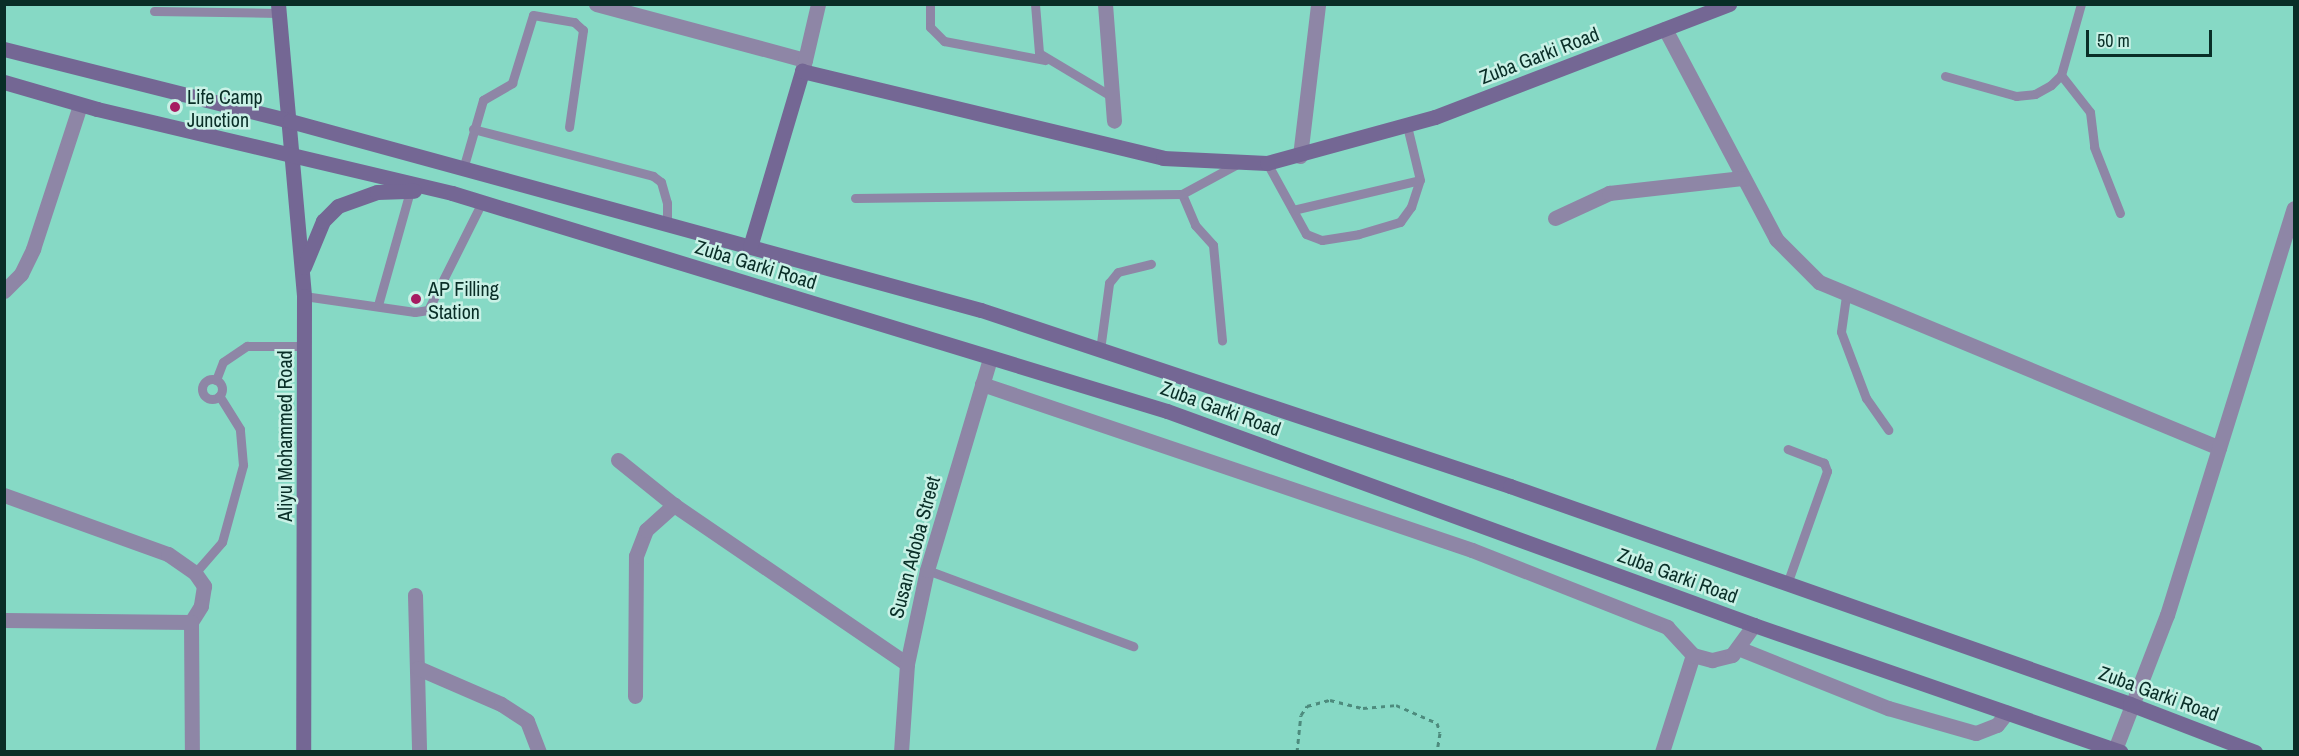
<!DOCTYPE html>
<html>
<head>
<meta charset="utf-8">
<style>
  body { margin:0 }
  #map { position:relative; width:2299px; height:756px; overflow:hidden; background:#86d9c5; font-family:"Archivo Narrow",sans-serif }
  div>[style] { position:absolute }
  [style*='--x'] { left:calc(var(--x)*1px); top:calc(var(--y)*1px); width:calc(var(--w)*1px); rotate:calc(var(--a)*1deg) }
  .path>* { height:3px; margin-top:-1.5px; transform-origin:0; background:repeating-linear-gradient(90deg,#4d8b7d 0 4.5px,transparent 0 9px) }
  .lane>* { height:9px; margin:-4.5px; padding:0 4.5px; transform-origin:4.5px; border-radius:4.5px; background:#8e86a6 }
  .lane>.ring { margin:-4.5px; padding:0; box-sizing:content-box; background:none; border:9px solid #8e86a6; border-radius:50% }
  .street>* { height:15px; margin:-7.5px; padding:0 7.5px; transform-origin:7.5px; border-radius:7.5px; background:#8e86a6 }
  .secondary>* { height:15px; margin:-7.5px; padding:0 7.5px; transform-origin:7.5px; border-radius:7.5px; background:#746794 }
  .dots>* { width:16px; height:16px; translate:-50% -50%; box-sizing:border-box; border:3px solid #c9f1e6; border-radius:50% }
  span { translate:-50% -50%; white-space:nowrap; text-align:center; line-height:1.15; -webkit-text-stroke:5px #c9f1e6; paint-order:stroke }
  .street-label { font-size:20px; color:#092e27 }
  .poi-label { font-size:20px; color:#092e27 }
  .left { translate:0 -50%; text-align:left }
  .frame { position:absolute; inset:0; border:6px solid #092e27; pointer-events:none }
  .scale { position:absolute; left:2086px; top:30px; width:126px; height:27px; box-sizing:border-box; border:3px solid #092e27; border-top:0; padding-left:8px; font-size:18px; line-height:21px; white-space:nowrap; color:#092e27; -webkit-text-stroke:4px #c9f1e6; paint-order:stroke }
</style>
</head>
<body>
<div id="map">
  <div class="path">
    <i style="--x:1297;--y:752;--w:37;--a:-84"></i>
    <i style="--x:1301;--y:715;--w:11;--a:-56"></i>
    <i style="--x:1307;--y:706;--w:24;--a:-15"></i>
    <i style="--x:1330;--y:700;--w:34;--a:14"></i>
    <i style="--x:1363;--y:708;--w:33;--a:-5"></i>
    <i style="--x:1396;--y:705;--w:45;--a:23.7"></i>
    <i style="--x:1437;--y:723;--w:10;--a:73"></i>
    <i style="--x:1440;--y:733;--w:19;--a:99"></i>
  </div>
  <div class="lane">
    <i style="--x:930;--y:4;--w:23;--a:90"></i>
    <i style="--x:930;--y:27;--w:20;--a:45"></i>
    <i style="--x:944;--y:41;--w:103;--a:10.7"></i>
    <i style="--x:1035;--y:4;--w:49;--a:85.3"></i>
    <i style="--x:1039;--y:53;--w:84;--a:30.8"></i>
    <i style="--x:154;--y:11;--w:124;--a:0.9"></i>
    <i style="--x:2061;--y:75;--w:47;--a:51.9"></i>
    <i style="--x:2090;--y:112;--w:35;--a:83"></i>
    <i style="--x:2094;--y:147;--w:71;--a:68.5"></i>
    <i style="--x:1945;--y:76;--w:74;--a:15.7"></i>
    <i style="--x:2016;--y:96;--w:19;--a:-6"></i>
    <i style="--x:2035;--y:94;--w:18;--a:-29"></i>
    <i style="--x:2051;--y:85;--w:14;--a:-45"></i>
    <i style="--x:2061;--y:75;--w:74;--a:-74.3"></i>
    <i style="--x:473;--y:129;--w:186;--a:14.6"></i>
    <i style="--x:653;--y:176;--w:10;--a:37"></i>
    <i style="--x:661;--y:182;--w:22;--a:74"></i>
    <i style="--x:667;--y:203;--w:22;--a:90"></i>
    <i style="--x:1267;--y:163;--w:81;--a:61.2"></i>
    <i style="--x:1306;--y:234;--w:17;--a:21"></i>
    <i style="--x:1322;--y:240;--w:37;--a:-9"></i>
    <i style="--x:1359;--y:234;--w:43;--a:-16.3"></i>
    <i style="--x:1400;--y:222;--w:19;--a:-54"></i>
    <i style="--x:1411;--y:207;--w:28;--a:-72"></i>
    <i style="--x:1420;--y:180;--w:56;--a:-103.5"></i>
    <i style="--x:463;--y:169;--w:72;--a:-73.8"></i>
    <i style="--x:483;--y:100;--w:34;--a:-30"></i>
    <i style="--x:512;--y:83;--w:71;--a:-72.8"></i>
    <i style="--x:533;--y:15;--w:42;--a:9.7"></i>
    <i style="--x:574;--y:22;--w:12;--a:42"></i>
    <i style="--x:583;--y:30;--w:98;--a:98.2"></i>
    <i style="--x:1182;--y:194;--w:34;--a:67"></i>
    <i style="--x:1195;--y:225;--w:27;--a:48"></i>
    <i style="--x:1213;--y:245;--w:96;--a:84.6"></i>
    <i style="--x:855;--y:198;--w:327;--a:-0.7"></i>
    <i style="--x:1182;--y:194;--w:65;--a:-28.5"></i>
    <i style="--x:1293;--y:210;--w:130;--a:-13.3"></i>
    <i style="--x:304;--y:296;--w:112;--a:8.2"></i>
    <i style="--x:415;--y:312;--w:13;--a:-9"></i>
    <i style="--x:428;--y:310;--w:121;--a:-63.4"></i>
    <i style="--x:1846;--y:296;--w:36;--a:98"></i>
    <i style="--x:1841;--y:332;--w:71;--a:69.3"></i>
    <i style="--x:1866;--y:398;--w:39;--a:55"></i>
    <i style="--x:378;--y:305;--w:118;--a:-74.3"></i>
    <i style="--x:1100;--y:350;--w:68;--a:-82.3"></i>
    <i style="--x:1109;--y:283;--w:14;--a:-51"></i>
    <i style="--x:1118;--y:272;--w:34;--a:-14"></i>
    <i class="ring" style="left:202px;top:379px;width:11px;height:11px"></i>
    <i style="--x:216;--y:380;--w:19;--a:-69"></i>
    <i style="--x:223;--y:362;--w:29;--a:-34"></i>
    <i style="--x:247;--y:346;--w:59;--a:0"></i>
    <i style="--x:927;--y:570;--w:220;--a:20.3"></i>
    <i style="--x:195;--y:573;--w:41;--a:-48.9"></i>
    <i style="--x:222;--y:542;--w:80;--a:-74.7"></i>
    <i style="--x:243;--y:465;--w:36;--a:-95"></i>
    <i style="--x:240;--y:429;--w:39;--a:-122"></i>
    <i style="--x:1787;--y:584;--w:120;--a:-70.5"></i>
    <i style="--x:1827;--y:471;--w:9;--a:-111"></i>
    <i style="--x:1824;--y:463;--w:39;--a:-159"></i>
  </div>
  <div class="street">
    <i style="--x:596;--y:4;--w:216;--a:15"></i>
    <i style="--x:805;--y:60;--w:11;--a:105"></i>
    <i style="--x:1105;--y:4;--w:117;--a:85.6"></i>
    <i style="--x:1665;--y:29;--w:238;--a:62.1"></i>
    <i style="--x:1776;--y:239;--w:61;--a:45"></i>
    <i style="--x:1819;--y:282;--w:433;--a:22.5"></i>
    <i style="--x:805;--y:60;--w:57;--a:-76.9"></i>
    <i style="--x:1300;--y:156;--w:153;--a:-83.2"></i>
    <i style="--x:1555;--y:218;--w:60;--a:-24.8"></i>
    <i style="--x:1609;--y:193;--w:134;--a:-6.4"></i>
    <i style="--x:4;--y:291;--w:24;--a:-45"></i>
    <i style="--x:21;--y:274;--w:28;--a:-64"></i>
    <i style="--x:33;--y:249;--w:151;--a:-71.9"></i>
    <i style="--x:982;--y:384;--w:517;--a:18.72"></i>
    <i style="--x:1472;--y:550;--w:210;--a:21.5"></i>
    <i style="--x:1667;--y:627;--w:38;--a:47"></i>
    <i style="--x:618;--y:460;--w:72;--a:38.8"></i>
    <i style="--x:674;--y:505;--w:282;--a:34.3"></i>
    <i style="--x:4;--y:495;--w:174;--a:19.8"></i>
    <i style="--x:168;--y:554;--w:33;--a:35"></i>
    <i style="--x:195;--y:573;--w:16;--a:55"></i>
    <i style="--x:204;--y:586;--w:20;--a:99"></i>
    <i style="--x:201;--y:606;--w:19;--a:122"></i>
    <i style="--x:191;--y:622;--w:130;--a:89.6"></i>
    <i style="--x:415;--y:595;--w:157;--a:88.5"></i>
    <i style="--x:4;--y:620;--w:187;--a:0.6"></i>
    <i style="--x:1738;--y:648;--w:162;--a:21.8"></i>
    <i style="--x:1888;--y:708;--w:91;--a:15.9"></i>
    <i style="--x:1976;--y:733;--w:22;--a:-21"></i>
    <i style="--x:1997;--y:725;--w:16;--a:-52"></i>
    <i style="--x:418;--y:668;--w:90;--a:23.4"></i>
    <i style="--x:501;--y:704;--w:31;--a:33"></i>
    <i style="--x:527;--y:721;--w:33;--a:69"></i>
    <i style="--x:635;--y:696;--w:140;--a:-89.6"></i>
    <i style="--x:636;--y:556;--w:28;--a:-69"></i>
    <i style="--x:646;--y:530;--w:38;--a:-42"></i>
    <i style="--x:901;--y:752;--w:88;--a:-86.1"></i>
    <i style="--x:907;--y:664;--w:96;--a:-78"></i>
    <i style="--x:927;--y:570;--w:221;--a:-73.4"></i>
    <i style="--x:1662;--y:752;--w:102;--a:-72.3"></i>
    <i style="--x:1693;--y:655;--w:20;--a:15"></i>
    <i style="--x:1712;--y:660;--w:21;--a:-14"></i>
    <i style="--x:1732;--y:655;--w:37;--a:-54"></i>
    <i style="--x:2114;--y:752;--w:147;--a:-68.9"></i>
    <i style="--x:2167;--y:615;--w:426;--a:-72.7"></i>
  </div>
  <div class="secondary">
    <i style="--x:278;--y:4;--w:293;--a:84.9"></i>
    <i style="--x:304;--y:296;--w:456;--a:90.1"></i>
    <i style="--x:4;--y:49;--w:295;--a:14.1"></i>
    <i style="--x:290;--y:121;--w:716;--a:15.3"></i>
    <i style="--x:981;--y:310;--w:558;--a:18.4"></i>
    <i style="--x:1510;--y:486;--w:657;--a:19.37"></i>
    <i style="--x:2130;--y:704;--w:134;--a:21"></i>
    <i style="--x:4;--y:82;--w:97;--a:16.2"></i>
    <i style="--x:97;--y:109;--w:365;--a:13.3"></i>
    <i style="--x:452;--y:193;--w:747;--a:16.96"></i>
    <i style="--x:1167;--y:411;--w:625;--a:20.03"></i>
    <i style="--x:1754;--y:625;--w:388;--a:19.1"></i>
    <i style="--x:750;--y:247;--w:184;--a:-73.5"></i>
    <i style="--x:802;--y:71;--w:371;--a:13.5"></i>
    <i style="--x:1163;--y:158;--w:104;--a:2.8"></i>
    <i style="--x:1267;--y:163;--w:174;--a:-15.3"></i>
    <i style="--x:1435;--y:117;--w:315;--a:-21"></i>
    <i style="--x:304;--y:267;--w:50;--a:-67.6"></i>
    <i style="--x:323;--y:221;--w:21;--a:-45"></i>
    <i style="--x:338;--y:206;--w:41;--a:-19.7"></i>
    <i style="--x:377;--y:192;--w:37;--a:-2"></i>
  </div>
  <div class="dots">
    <i style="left:175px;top:107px;background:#a61b61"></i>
    <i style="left:416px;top:299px;background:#a61b61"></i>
  </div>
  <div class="street-label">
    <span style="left:1539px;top:55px;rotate:-21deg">Zuba Garki Road</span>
    <span style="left:756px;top:264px;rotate:17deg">Zuba Garki Road</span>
    <span style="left:1221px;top:408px;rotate:20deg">Zuba Garki Road</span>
    <span style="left:284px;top:436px;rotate:-90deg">Aliyu Mohammed Road</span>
    <span style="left:914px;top:547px;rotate:-75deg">Susan Adoba Street</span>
    <span style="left:1678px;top:575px;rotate:20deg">Zuba Garki Road</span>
    <span style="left:2159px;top:693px;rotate:20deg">Zuba Garki Road</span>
  </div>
  <div class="poi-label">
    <span class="left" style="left:187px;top:108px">Life Camp<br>Junction</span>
    <span class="left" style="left:428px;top:300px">AP Filling<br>Station</span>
  </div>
  <div class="frame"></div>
  <div class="scale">50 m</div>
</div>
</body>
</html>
